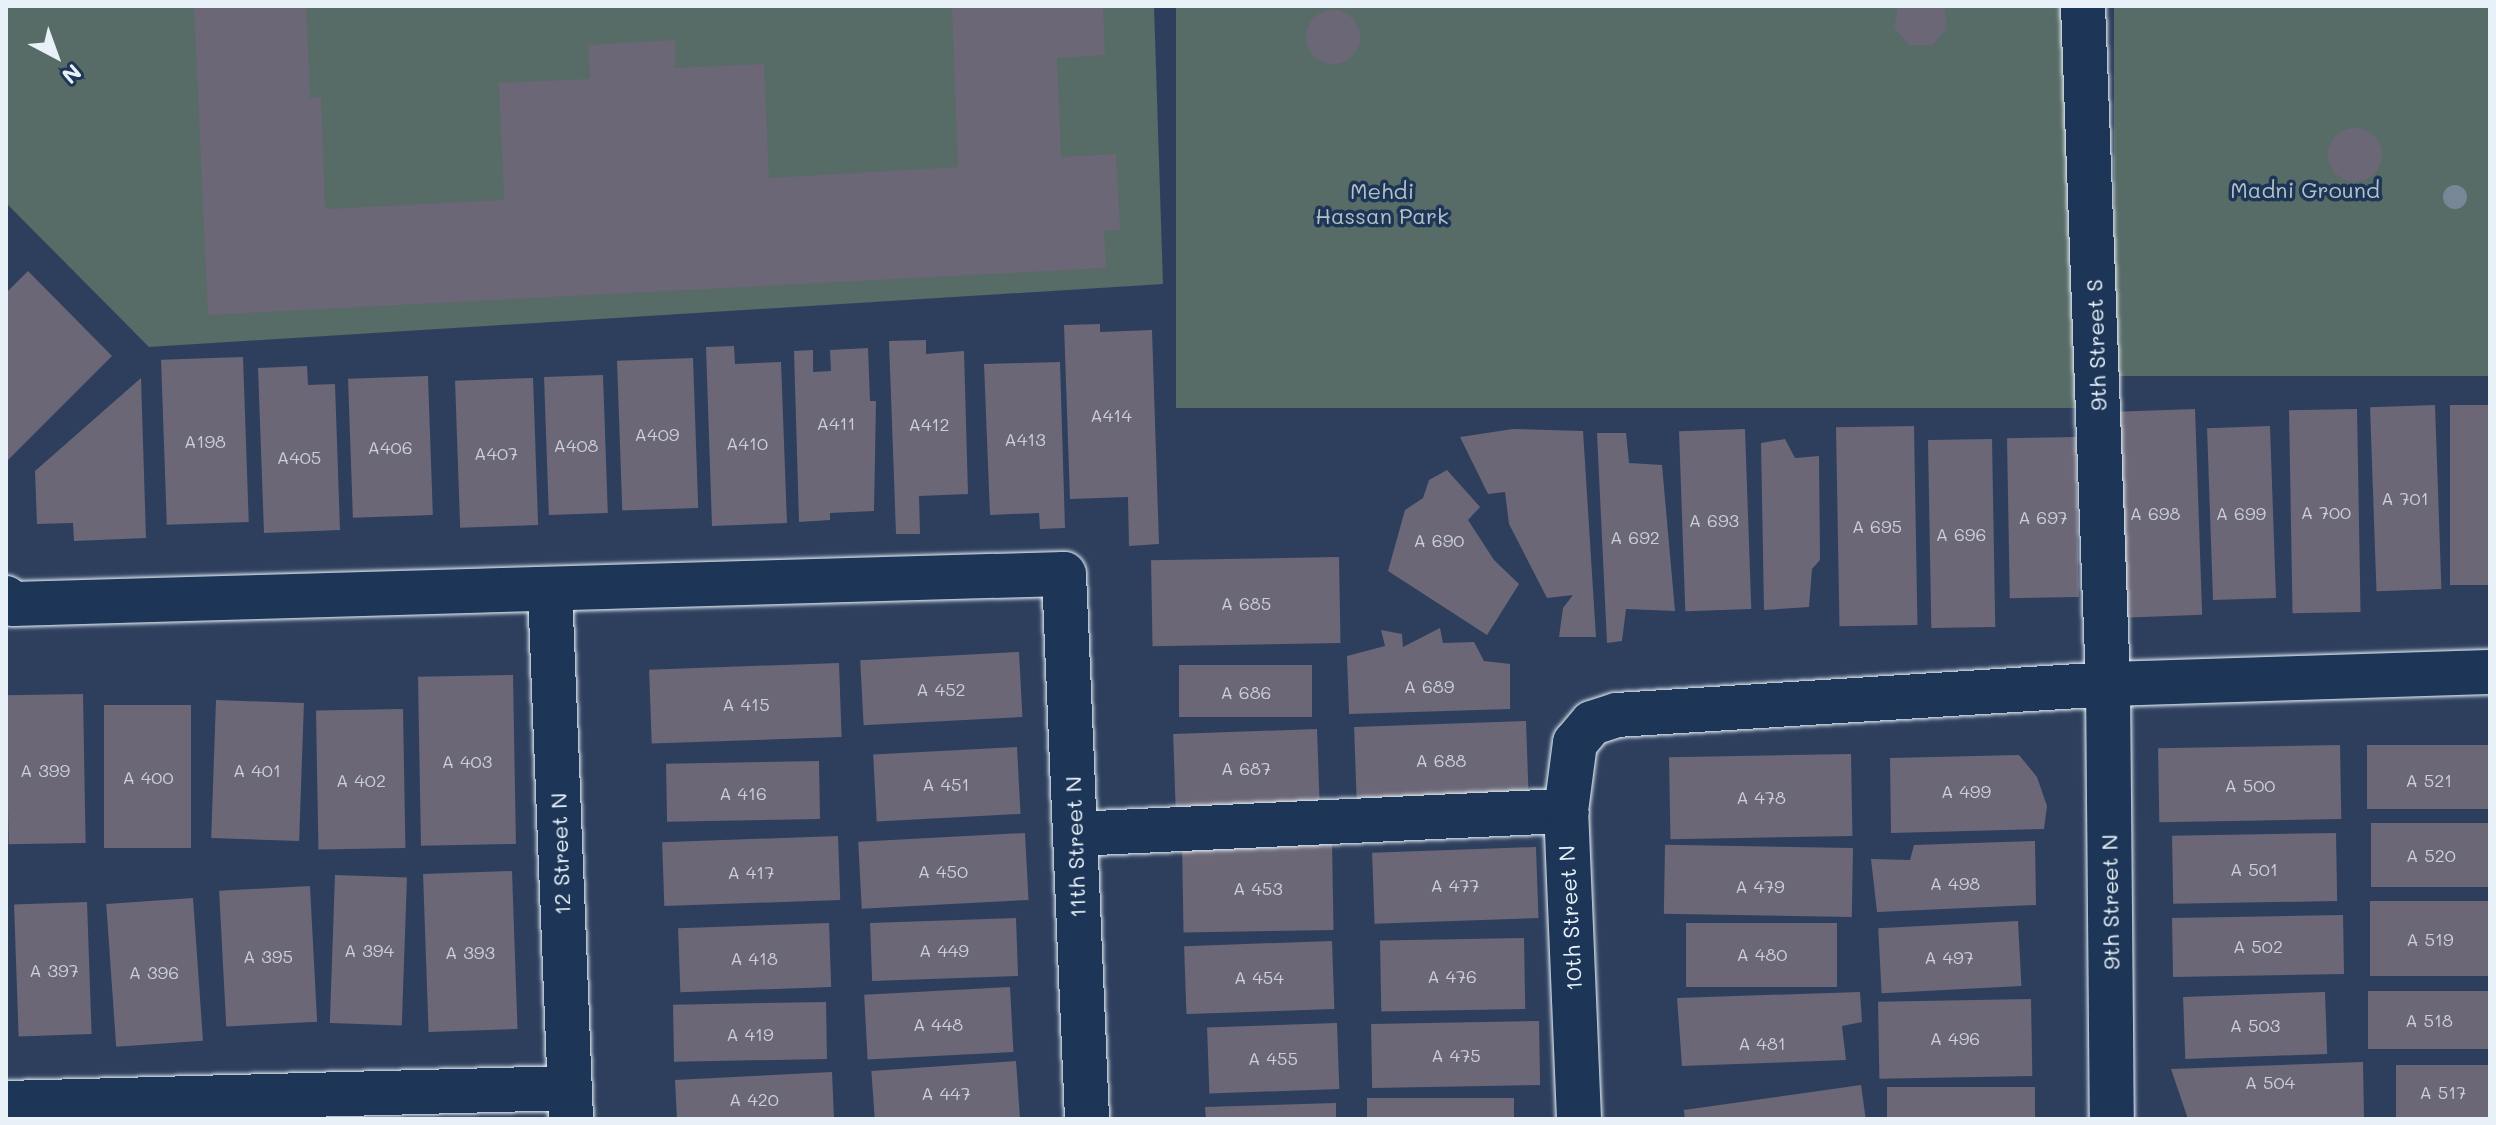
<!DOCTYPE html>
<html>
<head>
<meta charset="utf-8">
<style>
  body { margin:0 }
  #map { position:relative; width:2496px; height:1125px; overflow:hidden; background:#2d3f5d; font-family:Mali,sans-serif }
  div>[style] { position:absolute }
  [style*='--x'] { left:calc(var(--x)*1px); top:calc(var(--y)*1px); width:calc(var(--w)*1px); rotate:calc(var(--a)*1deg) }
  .green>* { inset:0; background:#576b67; transform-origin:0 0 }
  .building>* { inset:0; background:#6b6777; transform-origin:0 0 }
  .round { border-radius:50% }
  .roads { filter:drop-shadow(0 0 2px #e8f1f8) drop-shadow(0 0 2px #e8f1f8) }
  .minor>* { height:44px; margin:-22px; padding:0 22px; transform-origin:22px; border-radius:22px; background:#1d3557 }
  .trees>* { width:24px; height:24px; margin:-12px; border-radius:50%; background:#788796 }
  span { translate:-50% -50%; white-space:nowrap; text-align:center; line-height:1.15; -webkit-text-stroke:7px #1d3557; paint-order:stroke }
  .number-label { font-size:18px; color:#c9ced8 }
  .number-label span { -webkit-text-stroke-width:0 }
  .park-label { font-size:22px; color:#b5c2c5 }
  .street-label { font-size:22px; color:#e8f1f8 }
  .frame { position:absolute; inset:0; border:8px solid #e8f1f8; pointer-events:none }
  .north { position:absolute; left:16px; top:16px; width:80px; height:80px; -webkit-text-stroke:6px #1d3557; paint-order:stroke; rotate:139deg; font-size:22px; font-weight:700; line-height:32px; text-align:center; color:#e8f1f8 }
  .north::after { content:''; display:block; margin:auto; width:28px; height:36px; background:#e8f1f8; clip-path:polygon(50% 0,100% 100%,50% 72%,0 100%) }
</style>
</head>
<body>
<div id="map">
  <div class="green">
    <i style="clip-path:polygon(6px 6px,1154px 6px,1163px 284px,149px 347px,6px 203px)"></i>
    <i style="left:1176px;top:6px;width:907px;height:402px"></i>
    <i style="left:2114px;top:6px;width:376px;height:370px"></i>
  </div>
  <div class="building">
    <i style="clip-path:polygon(194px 6px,306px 6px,310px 98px,321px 97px,325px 209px,504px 200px,499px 83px,590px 79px,588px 45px,675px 40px,675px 68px,764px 64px,769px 178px,958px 167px,952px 6px,1103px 6px,1105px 55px,1057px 58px,1061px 157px,1116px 154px,1120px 230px,1104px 231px,1106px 268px,208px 315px)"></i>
    <i style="clip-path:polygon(1945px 6px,1947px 29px,1932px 45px,1909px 45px,1894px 28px,1898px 6px)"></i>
    <i class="round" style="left:1306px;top:10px;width:54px;height:54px"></i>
    <i class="round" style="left:2328px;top:128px;width:54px;height:54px"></i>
    <i style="clip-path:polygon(28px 271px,112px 356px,6px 462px,6px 293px)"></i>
    <i style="clip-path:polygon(1100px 324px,1100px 332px,1152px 330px,1159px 544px,1129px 546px,1128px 497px,1070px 499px,1064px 325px)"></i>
    <i style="clip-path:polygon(926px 340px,926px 354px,964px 351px,968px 494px,919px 496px,920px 534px,896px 534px,889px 341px)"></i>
    <i style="clip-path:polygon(734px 346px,735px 364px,781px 362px,787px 523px,712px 526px,706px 347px)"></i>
    <i style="clip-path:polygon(868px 348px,870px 401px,876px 401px,874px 511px,830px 513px,830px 520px,799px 522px,794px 351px,813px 350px,813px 372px,831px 371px,830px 350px)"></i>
    <i style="left:243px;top:357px;width:165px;height:82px;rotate:88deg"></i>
    <i style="left:693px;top:358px;width:150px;height:76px;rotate:88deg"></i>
    <i style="clip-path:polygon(1060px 362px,1065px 528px,1040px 529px,1039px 513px,990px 515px,984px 364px)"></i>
    <i style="clip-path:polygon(307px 366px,308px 385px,335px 384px,340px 530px,264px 533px,258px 368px)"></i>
    <i style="left:603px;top:375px;width:138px;height:59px;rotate:88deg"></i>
    <i style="left:428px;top:376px;width:139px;height:80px;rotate:88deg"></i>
    <i style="clip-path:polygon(141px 378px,146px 538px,74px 541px,73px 523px,37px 524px,35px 471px)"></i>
    <i style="left:533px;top:378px;width:147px;height:78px;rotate:88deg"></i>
    <i style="left:2435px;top:405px;width:184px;height:65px;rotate:88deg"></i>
    <i style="left:2490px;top:405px;width:180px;height:40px;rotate:90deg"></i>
    <i style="left:2195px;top:409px;width:206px;height:86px;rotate:88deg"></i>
    <i style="left:2357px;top:409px;width:203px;height:68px;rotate:89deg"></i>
    <i style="left:1914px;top:426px;width:199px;height:78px;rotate:89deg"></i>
    <i style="left:2270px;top:426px;width:172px;height:63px;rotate:88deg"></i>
    <i style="clip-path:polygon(1513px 429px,1583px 431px,1596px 637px,1559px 637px,1563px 608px,1573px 595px,1547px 598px,1509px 524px,1505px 492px,1488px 494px,1460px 437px)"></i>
    <i style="left:1745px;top:429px;width:180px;height:66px;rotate:88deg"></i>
    <i style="clip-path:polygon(1597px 433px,1626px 433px,1629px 463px,1662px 465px,1675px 611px,1626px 609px,1622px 641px,1607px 643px)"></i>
    <i style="left:2076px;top:437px;width:160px;height:69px;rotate:89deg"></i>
    <i style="clip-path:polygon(1785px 439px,1795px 458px,1819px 456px,1820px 560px,1812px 569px,1809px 607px,1764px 610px,1761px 443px)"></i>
    <i style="left:1992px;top:439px;width:188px;height:64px;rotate:89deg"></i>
    <i style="clip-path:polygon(1447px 470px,1480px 507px,1468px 520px,1494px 560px,1519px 584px,1487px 635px,1388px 571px,1405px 510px,1423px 498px,1429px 480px)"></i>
    <i style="left:1339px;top:557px;width:86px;height:188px;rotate:89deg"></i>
    <i style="clip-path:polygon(1440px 628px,1443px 643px,1474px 642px,1484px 661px,1510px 664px,1510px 709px,1349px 714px,1347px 656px,1385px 646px,1381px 630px,1402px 634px,1403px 647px)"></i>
    <i style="left:1019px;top:652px;width:65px;height:159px;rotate:87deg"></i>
    <i style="left:839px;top:663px;width:74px;height:190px;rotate:88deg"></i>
    <i style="left:1312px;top:665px;width:52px;height:133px;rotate:90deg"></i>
    <i style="left:513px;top:675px;width:169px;height:95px;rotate:89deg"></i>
    <i style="left:83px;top:694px;width:149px;height:77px;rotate:89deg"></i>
    <i style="left:216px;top:700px;width:88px;height:138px;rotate:2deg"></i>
    <i style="left:191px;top:705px;width:143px;height:87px;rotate:90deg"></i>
    <i style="left:403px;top:709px;width:139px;height:87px;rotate:89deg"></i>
    <i style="left:1526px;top:721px;width:72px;height:172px;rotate:88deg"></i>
    <i style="left:1317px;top:729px;width:74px;height:144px;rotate:88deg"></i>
    <i style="left:2340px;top:745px;width:74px;height:182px;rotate:89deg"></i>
    <i style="left:2490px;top:745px;width:64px;height:123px;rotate:90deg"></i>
    <i style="left:1017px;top:747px;width:67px;height:144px;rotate:87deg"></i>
    <i style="left:1851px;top:754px;width:82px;height:182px;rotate:89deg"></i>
    <i style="clip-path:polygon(2019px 755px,2037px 777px,2047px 806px,2044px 829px,1891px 833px,1890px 758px)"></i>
    <i style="left:819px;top:761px;width:58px;height:153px;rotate:89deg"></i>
    <i style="left:2490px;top:823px;width:64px;height:119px;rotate:90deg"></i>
    <i style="left:1025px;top:833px;width:67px;height:167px;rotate:87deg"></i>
    <i style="left:2336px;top:833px;width:68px;height:164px;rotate:89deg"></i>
    <i style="left:838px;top:836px;width:64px;height:176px;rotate:88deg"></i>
    <i style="clip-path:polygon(2035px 841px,2036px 905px,1877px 912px,1871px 859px,1910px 860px,1914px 845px)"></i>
    <i style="left:1332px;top:842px;width:88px;height:150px;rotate:89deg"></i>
    <i style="left:1536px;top:847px;width:71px;height:164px;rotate:88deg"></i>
    <i style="left:1853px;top:848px;width:69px;height:188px;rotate:91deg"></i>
    <i style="left:512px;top:871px;width:158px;height:89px;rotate:88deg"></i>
    <i style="left:335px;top:875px;width:72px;height:148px;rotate:2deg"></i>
    <i style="left:310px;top:886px;width:136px;height:91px;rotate:87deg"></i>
    <i style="left:193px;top:898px;width:143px;height:87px;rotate:86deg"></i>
    <i style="left:2490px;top:901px;width:75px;height:120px;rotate:90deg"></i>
    <i style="left:87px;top:902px;width:132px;height:73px;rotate:88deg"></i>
    <i style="left:2343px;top:915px;width:59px;height:171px;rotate:89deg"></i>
    <i style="left:1016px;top:918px;width:58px;height:146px;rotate:88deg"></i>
    <i style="left:2018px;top:921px;width:65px;height:140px;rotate:87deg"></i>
    <i style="left:829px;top:923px;width:64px;height:151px;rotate:88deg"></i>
    <i style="left:1686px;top:923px;width:151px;height:64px"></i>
    <i style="left:1524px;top:938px;width:71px;height:144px;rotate:89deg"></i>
    <i style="left:1332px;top:941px;width:68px;height:148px;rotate:88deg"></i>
    <i style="left:1010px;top:987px;width:65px;height:146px;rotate:87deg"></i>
    <i style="left:2490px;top:991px;width:58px;height:122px;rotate:90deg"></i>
    <i style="clip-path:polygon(1860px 992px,1862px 1022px,1842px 1026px,1846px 1060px,1682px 1066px,1677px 998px)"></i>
    <i style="left:2325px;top:992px;width:62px;height:142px;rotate:88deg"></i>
    <i style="left:2031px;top:999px;width:77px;height:153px;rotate:89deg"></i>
    <i style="left:826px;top:1002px;width:57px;height:153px;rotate:89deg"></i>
    <i style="left:1539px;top:1021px;width:64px;height:168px;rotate:89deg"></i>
    <i style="left:1337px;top:1023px;width:66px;height:130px;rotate:88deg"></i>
    <i style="left:1016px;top:1061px;width:57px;height:145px;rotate:86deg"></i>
    <i style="clip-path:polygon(2363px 1062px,2364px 1119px,2188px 1119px,2171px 1069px)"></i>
    <i style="left:2396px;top:1065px;width:94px;height:54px"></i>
    <i style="clip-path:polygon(832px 1072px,834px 1119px,677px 1119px,675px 1080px)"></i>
    <i style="left:1861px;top:1085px;width:34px;height:179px;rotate:82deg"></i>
    <i style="left:1887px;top:1087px;width:148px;height:32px"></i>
    <i style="left:1514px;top:1098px;width:21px;height:147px;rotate:90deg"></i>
    <i style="clip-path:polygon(1336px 1103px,1336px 1119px,1206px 1119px,1205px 1107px)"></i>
  </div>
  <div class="roads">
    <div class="minor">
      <i style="--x:2083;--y:6;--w:678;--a:87.89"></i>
      <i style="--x:2108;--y:684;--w:435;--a:89.5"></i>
      <i style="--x:550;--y:589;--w:530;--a:87.73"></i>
      <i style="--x:6;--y:598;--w:9;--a:41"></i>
      <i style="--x:13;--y:604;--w:1051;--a:-1.64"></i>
      <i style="--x:1064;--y:574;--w:545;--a:87.58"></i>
      <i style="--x:1075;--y:834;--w:492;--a:-2.7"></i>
      <i style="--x:6;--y:1103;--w:564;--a:-1.52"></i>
      <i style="--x:1579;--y:1119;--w:308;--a:-92.4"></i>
      <i style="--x:1566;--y:811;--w:69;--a:-82.5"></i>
      <i style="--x:1575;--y:743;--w:26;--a:-50"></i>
      <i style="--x:1592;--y:723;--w:26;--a:-18"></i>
      <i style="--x:1617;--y:715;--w:492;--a:-3.6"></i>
      <i style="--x:2108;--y:684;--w:382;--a:-1.8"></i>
    </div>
  </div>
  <div class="trees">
    <i style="left:2455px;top:197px"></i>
  </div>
  <div class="number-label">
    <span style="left:1111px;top:415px">A414</span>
    <span style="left:836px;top:423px">A411</span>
    <span style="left:929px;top:424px">A412</span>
    <span style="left:657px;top:434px">A409</span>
    <span style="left:1025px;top:439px">A413</span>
    <span style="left:205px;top:441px">A198</span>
    <span style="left:747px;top:443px">A410</span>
    <span style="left:576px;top:445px">A408</span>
    <span style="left:390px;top:447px">A406</span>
    <span style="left:496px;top:453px">A407</span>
    <span style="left:299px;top:457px">A405</span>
    <span style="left:2405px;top:498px">A 701</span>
    <span style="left:2326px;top:512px">A 700</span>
    <span style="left:2155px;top:513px">A 698</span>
    <span style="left:2241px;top:513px">A 699</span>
    <span style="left:2043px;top:517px">A 697</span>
    <span style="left:1714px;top:520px">A 693</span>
    <span style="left:1877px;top:526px">A 695</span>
    <span style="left:1961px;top:534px">A 696</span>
    <span style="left:1635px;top:537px">A 692</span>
    <span style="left:1439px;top:540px">A 690</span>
    <span style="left:1246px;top:603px">A 685</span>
    <span style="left:1429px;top:686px">A 689</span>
    <span style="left:941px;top:689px">A 452</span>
    <span style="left:1246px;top:692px">A 686</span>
    <span style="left:746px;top:704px">A 415</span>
    <span style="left:1441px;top:760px">A 688</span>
    <span style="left:467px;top:761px">A 403</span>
    <span style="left:1246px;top:768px">A 687</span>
    <span style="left:45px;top:770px">A 399</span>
    <span style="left:257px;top:770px">A 401</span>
    <span style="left:148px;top:777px">A 400</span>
    <span style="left:361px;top:780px">A 402</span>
    <span style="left:2429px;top:780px">A 521</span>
    <span style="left:946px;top:784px">A 451</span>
    <span style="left:2250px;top:785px">A 500</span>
    <span style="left:1966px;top:791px">A 499</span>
    <span style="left:743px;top:793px">A 416</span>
    <span style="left:1761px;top:797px">A 478</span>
    <span style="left:2431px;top:855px">A 520</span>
    <span style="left:2254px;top:869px">A 501</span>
    <span style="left:943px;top:871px">A 450</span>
    <span style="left:751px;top:872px">A 417</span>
    <span style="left:1955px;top:883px">A 498</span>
    <span style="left:1455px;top:885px">A 477</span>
    <span style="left:1760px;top:886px">A 479</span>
    <span style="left:1258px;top:888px">A 453</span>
    <span style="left:2430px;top:939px">A 519</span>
    <span style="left:2258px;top:946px">A 502</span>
    <span style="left:369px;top:950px">A 394</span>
    <span style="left:944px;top:950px">A 449</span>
    <span style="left:470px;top:952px">A 393</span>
    <span style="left:1762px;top:954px">A 480</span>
    <span style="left:268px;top:956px">A 395</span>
    <span style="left:1949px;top:957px">A 497</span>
    <span style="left:754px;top:958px">A 418</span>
    <span style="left:54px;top:970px">A 397</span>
    <span style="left:154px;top:972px">A 396</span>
    <span style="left:1452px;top:976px">A 476</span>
    <span style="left:1259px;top:977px">A 454</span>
    <span style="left:2429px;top:1020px">A 518</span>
    <span style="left:938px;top:1024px">A 448</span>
    <span style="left:2255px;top:1025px">A 503</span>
    <span style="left:750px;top:1034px">A 419</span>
    <span style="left:1955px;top:1038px">A 496</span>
    <span style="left:1762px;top:1043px">A 481</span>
    <span style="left:1456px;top:1055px">A 475</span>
    <span style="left:1273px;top:1058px">A 455</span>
    <span style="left:2270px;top:1082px">A 504</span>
    <span style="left:2443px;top:1092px">A 517</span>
    <span style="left:946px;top:1093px">A 447</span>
    <span style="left:754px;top:1099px">A 420</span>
  </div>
  <div class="park-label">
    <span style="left:1382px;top:203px">Mehdi<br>Hassan Park</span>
    <span style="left:2305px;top:190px">Madni Ground</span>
  </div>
  <div class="street-label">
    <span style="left:2096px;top:345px;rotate:-92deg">9th Street S</span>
    <span style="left:1075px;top:847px;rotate:-92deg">11th Street N</span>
    <span style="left:560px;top:854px;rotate:-92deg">12 Street N</span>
    <span style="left:2110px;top:902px;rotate:-91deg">9th Street N</span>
    <span style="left:1570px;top:918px;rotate:-93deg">10th Street N</span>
  </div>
  <div class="frame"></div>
  <div class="north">N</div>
</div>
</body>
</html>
